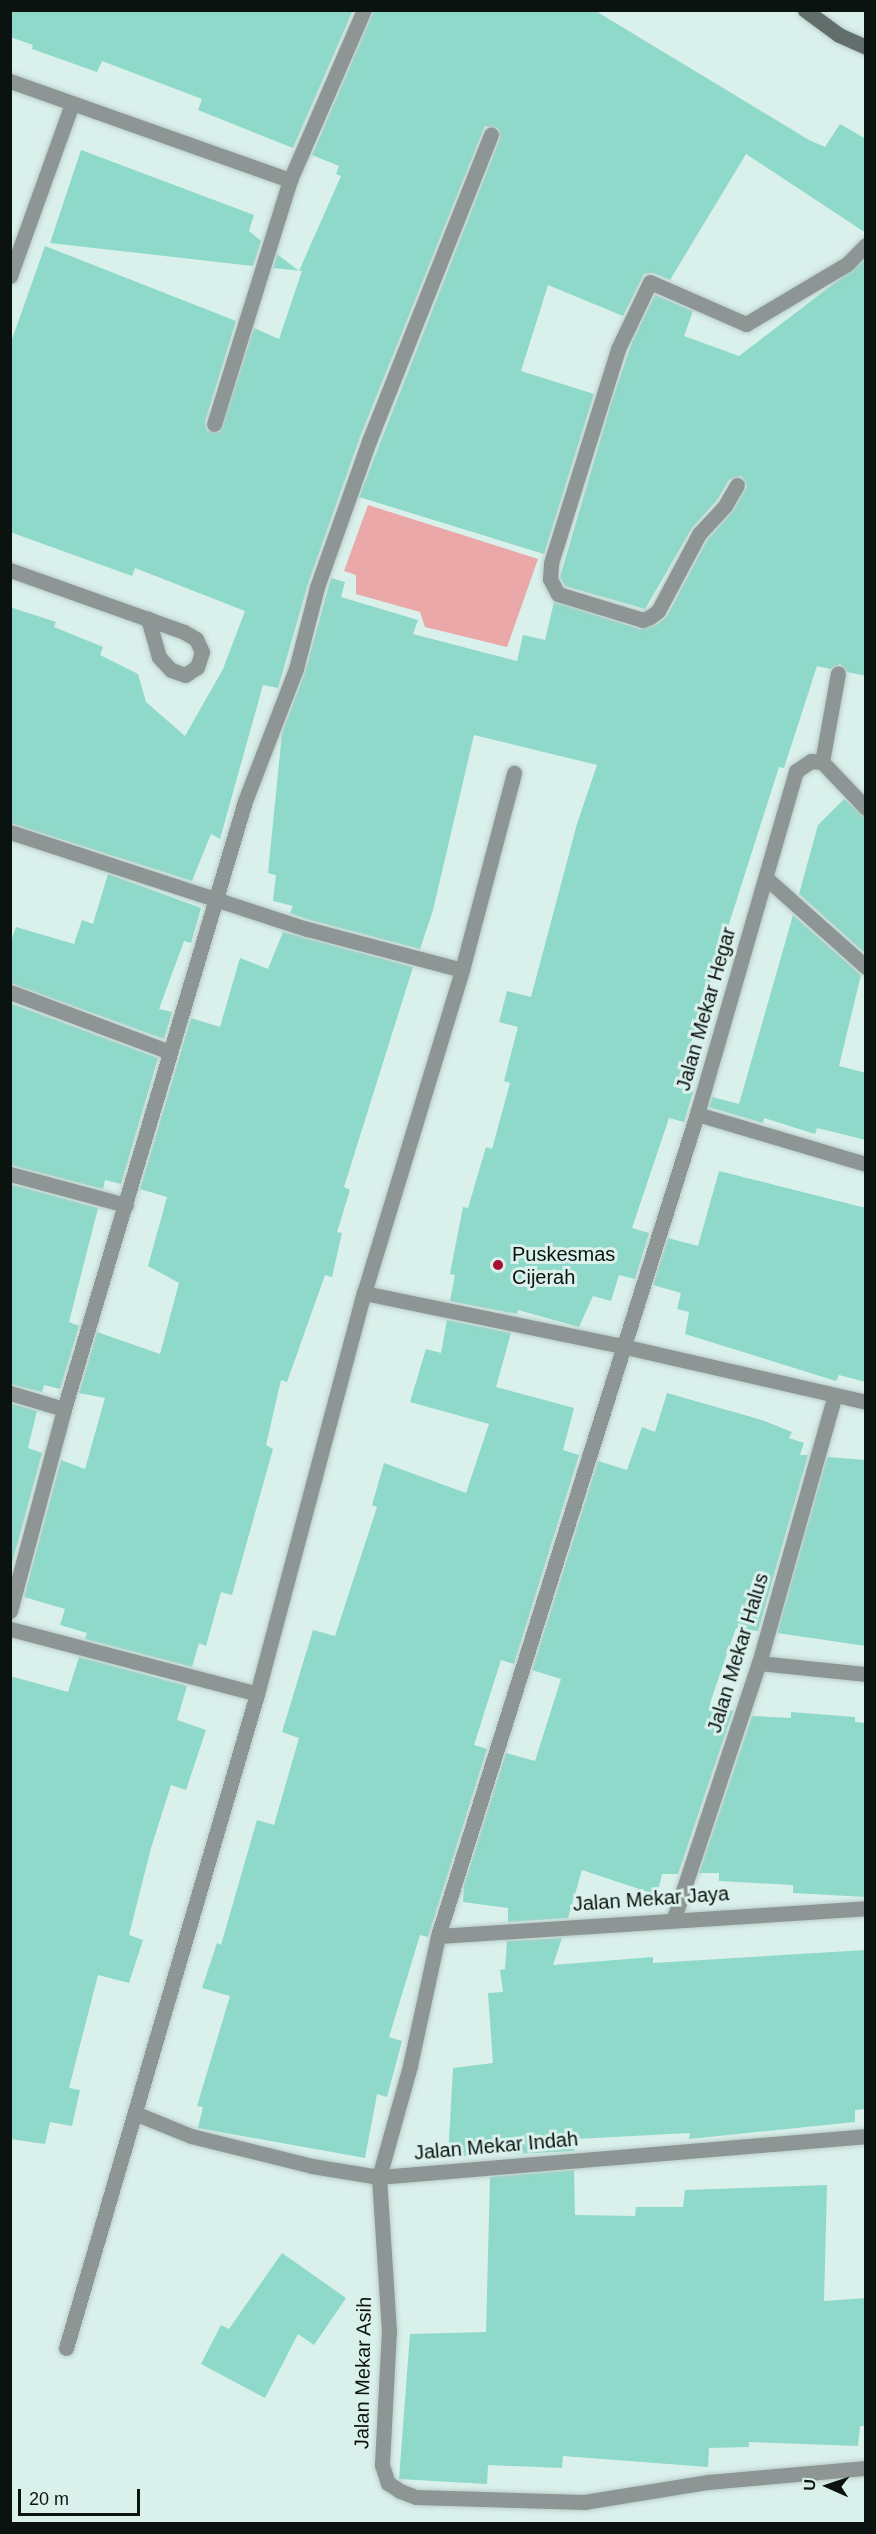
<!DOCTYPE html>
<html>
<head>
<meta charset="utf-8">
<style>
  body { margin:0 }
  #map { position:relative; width:876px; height:2534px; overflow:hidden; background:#daf0eb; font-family:Arial,sans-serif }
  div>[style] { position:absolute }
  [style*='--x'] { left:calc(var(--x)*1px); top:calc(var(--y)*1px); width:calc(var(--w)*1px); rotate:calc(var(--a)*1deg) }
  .forest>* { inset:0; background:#eaa8a9 }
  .building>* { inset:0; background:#8ed9c9 }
  .roads { filter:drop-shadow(0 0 2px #b9cdc8) drop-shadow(0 0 2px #b9cdc8) }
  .street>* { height:15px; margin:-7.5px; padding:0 7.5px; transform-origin:7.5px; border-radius:7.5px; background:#8d9694 }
  .secondary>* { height:15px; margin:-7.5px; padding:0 7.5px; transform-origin:7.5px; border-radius:7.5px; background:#616e6b }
  .dots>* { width:16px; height:16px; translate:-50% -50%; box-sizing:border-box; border:3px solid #daf0eb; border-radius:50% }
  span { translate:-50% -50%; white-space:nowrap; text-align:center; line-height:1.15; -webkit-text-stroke:6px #daf0eb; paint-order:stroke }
  .street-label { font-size:20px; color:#0b1311 }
  .poi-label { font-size:20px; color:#0b1311 }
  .left { translate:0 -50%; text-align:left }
  .frame { position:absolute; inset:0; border:12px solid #0b1311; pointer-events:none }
  .north { position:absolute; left:798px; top:2456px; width:60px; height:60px; -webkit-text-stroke:4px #daf0eb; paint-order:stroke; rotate:273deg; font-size:16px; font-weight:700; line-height:24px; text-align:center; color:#0b1311 }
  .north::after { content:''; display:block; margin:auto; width:21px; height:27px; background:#0b1311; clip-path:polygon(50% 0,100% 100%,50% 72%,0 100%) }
  .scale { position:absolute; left:18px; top:2489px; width:122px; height:27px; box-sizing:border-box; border:3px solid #0b1311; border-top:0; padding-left:8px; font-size:18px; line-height:21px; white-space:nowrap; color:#0b1311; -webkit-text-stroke:4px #daf0eb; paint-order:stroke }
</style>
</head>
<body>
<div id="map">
  <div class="forest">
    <i style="clip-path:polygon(368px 505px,538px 559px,507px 647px,425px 627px,420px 612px,356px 594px,356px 575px,344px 571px)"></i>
  </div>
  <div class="building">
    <i style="clip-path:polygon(10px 10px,353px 10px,293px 148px,198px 110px,202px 99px,102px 61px,97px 72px,32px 49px,33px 45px,10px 37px)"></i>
    <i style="clip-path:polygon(374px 10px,594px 10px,809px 140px,825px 147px,840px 124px,866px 139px,866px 233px,746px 154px,670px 280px,653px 273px,644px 274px,623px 316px,548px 285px,521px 371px,594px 394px,544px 554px,359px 497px,500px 138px,498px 128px,485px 126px,360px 437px,308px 584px,278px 688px,263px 685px,220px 839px,211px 834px,192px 881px,10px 823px,10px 607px,56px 622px,54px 627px,103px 647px,100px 655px,138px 674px,146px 702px,185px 736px,223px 669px,245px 611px,135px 568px,132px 576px,10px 532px,10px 345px,45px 246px,236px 321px,205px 422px,207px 431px,220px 432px,254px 328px,279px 339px,302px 271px,273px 268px,277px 254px,299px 271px,341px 176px,336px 174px,339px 166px,312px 155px)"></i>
    <i style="clip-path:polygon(81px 150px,254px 215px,249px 231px,261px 241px,253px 266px,50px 243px)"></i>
    <i style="clip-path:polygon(866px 259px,866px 676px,847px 672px,840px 664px,830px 669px,817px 666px,784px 768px,779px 767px,677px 1087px,693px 1092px,684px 1122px,669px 1118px,632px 1228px,649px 1233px,635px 1279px,619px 1275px,611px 1301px,593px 1296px,579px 1327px,518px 1310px,517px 1314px,450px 1301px,455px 1275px,450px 1274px,463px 1207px,468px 1208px,486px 1147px,492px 1149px,510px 1083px,504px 1081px,518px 1027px,499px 1022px,507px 991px,531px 997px,577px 824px,597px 765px,474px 735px,433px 910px,420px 949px,310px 920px,290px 913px,293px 906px,273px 901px,276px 875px,268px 873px,282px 733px,305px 672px,331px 578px,345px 582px,341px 597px,418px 620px,413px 634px,517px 661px,523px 635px,545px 640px,554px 602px,640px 629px,656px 625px,667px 616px,707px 540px,733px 511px,747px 486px,741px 476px,729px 480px,717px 500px,692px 528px,645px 609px,565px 586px,560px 577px,612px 400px,632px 342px,655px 295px,693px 311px,684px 336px,739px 356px)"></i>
    <i style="clip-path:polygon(844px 799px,866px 817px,866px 954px,799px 894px,818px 825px)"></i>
    <i style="clip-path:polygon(108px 874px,201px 908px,191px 943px,184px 941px,159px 1009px,172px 1012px,164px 1039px,10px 983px,10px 944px,16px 927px,74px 944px,82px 920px,93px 924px)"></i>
    <i style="clip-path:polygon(793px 915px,861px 975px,839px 1066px,866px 1073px,866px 1140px,817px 1128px,815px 1134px,764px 1118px,763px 1123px,709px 1107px,712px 1097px,739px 1104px)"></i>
    <i style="clip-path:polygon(283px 932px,413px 967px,344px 1187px,350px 1190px,337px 1232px,342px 1233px,332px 1277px,325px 1275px,287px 1382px,281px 1380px,266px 1445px,273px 1449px,232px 1595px,221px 1592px,206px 1646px,199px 1643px,192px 1667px,85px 1639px,87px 1633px,60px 1625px,65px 1609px,24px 1597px,61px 1460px,85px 1469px,105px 1398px,79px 1393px,97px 1332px,160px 1354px,179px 1283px,148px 1266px,167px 1197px,140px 1189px,191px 1018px,220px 1027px,240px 958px,268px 969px)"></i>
    <i style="clip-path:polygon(10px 1003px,158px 1058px,121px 1184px,105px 1180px,103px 1189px,10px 1165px)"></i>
    <i style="clip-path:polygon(719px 1171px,866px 1208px,866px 1382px,839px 1375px,836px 1381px,685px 1334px,689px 1312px,677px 1309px,681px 1293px,653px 1285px,668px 1238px,698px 1246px)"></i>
    <i style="clip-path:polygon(10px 1184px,98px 1208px,69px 1322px,79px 1326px,60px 1389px,44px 1385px,42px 1392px,10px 1384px)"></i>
    <i style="clip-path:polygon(447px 1320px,511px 1333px,496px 1387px,574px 1408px,563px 1450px,579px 1455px,514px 1664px,501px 1660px,474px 1745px,487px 1749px,428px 1937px,420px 1935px,389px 2037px,402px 2041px,387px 2097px,377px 2094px,365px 2158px,198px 2128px,203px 2107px,197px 2106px,230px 1996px,202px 1988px,217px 1943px,221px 1945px,257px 1820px,274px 1825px,299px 1738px,282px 1732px,313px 1630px,335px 1636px,377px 1507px,372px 1505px,384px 1463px,466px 1493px,489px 1424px,410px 1402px,426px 1349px,441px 1353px)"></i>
    <i style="clip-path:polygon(667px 1393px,762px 1420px,792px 1432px,789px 1438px,804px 1443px,800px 1455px,808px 1455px,758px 1631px,736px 1628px,710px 1703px,733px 1711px,678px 1874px,662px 1874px,657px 1895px,582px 1870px,568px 1918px,508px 1922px,508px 1908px,463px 1902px,464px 1885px,506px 1753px,535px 1761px,561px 1679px,532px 1670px,598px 1461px,627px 1470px,642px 1427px,655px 1432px)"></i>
    <i style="clip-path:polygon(10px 1403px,37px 1411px,28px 1448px,42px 1453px,10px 1571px)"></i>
    <i style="clip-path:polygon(827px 1457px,866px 1460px,866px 1646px,777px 1633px)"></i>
    <i style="clip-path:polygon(79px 1657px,187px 1686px,177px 1720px,206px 1730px,186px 1790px,171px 1785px,151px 1848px,129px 1935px,143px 1940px,129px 1983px,98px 1975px,69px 2088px,80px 2090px,72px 2126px,50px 2122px,45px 2144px,10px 2139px,10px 1676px,68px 1692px)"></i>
    <i style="clip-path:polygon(791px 1712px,855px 1717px,855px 1722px,866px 1723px,866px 1897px,793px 1893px,793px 1885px,719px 1881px,719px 1873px,699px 1873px,752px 1716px,791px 1718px)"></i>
    <i style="clip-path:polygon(562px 1938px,553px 1965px,653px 1957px,653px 1963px,866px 1950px,866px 2109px,855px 2110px,855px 2122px,689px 2139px,690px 2133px,575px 2139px,574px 2151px,448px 2157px,453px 2068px,493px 2063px,488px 1993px,503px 1992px,500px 1970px,505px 1969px,507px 1941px)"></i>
    <i style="clip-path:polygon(574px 2170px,575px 2215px,635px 2216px,636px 2207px,683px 2207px,685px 2190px,827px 2185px,824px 2301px,866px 2298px,866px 2426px,860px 2426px,858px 2446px,749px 2442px,749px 2447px,709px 2448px,708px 2467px,563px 2456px,562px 2468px,488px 2465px,487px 2484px,399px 2479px,410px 2334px,486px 2332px,490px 2177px)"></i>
    <i style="clip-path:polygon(282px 2253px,346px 2298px,314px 2345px,298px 2334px,265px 2398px,201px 2364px,221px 2325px,229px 2329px)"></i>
  </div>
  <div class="roads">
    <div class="street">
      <i style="--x:10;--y:81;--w:297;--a:19.5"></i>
      <i style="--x:10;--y:276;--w:183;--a:-70.2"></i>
      <i style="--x:214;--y:424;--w:256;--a:-72.7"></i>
      <i style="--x:290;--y:180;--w:185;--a:-66.5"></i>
      <i style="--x:737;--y:485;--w:24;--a:120"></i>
      <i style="--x:725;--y:506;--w:38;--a:133"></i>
      <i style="--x:699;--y:534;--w:87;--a:118"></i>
      <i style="--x:658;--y:611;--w:10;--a:143"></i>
      <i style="--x:650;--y:617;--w:8;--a:157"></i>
      <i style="--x:643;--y:620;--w:89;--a:-163"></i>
      <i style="--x:558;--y:594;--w:17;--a:-118"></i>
      <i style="--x:550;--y:579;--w:16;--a:-86"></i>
      <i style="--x:551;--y:563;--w:224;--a:-72.6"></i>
      <i style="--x:618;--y:349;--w:74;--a:-64.5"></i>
      <i style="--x:650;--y:282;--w:105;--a:23.6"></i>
      <i style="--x:746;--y:324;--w:117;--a:-30.7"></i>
      <i style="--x:847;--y:264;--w:27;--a:-45"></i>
      <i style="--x:10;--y:570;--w:185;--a:19.6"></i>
      <i style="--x:184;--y:632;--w:14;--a:30"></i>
      <i style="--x:196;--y:639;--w:14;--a:65"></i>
      <i style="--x:202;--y:652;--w:16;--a:108"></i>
      <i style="--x:197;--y:667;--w:14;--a:146"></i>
      <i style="--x:185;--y:675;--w:15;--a:-160"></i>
      <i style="--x:171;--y:670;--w:18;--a:-133"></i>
      <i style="--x:159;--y:657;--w:40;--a:-106"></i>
      <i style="--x:822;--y:762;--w:90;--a:-79.8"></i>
      <i style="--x:866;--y:808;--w:64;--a:-133.7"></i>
      <i style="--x:822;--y:762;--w:11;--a:-175"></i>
      <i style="--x:811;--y:761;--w:18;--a:146"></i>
      <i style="--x:796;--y:771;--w:357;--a:106.1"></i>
      <i style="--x:697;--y:1114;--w:862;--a:107.49"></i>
      <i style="--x:438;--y:1936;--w:133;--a:102.2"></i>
      <i style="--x:410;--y:2066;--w:115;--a:105.6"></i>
      <i style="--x:379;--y:2177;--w:153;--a:86.3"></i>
      <i style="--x:389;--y:2330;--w:135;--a:93"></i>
      <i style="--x:382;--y:2465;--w:19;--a:72"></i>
      <i style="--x:388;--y:2483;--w:14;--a:34"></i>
      <i style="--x:400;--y:2491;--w:17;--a:21"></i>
      <i style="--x:416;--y:2497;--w:168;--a:1.7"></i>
      <i style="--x:584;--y:2502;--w:126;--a:-9.2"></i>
      <i style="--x:708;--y:2482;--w:159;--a:-5.1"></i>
      <i style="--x:10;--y:832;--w:312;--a:18.1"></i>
      <i style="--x:307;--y:929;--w:160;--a:14.8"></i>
      <i style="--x:766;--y:878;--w:134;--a:41.7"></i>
      <i style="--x:10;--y:992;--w:171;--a:20.6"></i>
      <i style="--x:697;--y:1114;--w:176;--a:16.5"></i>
      <i style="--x:10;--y:1174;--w:120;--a:15"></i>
      <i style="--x:364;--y:1293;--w:263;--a:11.6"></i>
      <i style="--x:622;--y:1346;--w:250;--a:12.9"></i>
      <i style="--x:10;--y:1393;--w:56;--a:16.5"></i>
      <i style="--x:10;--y:1611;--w:209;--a:-75"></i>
      <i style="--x:64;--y:1409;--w:634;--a:-73.42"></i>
      <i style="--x:245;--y:801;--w:142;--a:-68.9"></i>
      <i style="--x:296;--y:669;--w:85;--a:-75.6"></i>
      <i style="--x:317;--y:587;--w:155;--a:-70.4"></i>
      <i style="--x:369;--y:441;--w:330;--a:-68.3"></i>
      <i style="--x:10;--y:1629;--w:255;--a:14.7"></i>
      <i style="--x:759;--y:1663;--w:108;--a:5.9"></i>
      <i style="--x:674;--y:1918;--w:269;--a:-71.6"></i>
      <i style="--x:759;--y:1663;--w:275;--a:-74.2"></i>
      <i style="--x:438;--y:1936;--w:429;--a:-3.7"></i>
      <i style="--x:137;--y:2114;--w:58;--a:22.2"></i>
      <i style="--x:191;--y:2136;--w:125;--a:13.9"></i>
      <i style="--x:312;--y:2166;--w:68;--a:9.3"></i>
      <i style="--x:379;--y:2177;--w:489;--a:-4.8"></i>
      <i style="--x:66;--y:2348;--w:681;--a:-73.72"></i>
      <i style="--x:257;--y:1694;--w:415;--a:-75.1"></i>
      <i style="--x:364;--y:1293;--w:338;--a:-73.1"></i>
      <i style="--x:462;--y:970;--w:204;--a:-75.2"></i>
    </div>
    <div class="secondary">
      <i style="--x:805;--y:10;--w:42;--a:36.3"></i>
      <i style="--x:839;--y:35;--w:30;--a:24"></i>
    </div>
  </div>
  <div class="dots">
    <i style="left:498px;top:1265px;background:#a81032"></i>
  </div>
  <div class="street-label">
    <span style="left:706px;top:1009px;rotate:-74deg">Jalan Mekar Hegar</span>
    <span style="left:738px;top:1653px;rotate:-73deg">Jalan Mekar Halus</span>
    <span style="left:651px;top:1899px;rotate:-4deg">Jalan Mekar Jaya</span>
    <span style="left:496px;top:2146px;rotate:-5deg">Jalan Mekar Indah</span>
    <span style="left:363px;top:2373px;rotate:-89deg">Jalan Mekar Asih</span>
  </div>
  <div class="poi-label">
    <span class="left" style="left:512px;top:1266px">Puskesmas<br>Cijerah</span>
  </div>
  <div class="frame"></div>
  <div class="north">U</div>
  <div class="scale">20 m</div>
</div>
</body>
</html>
